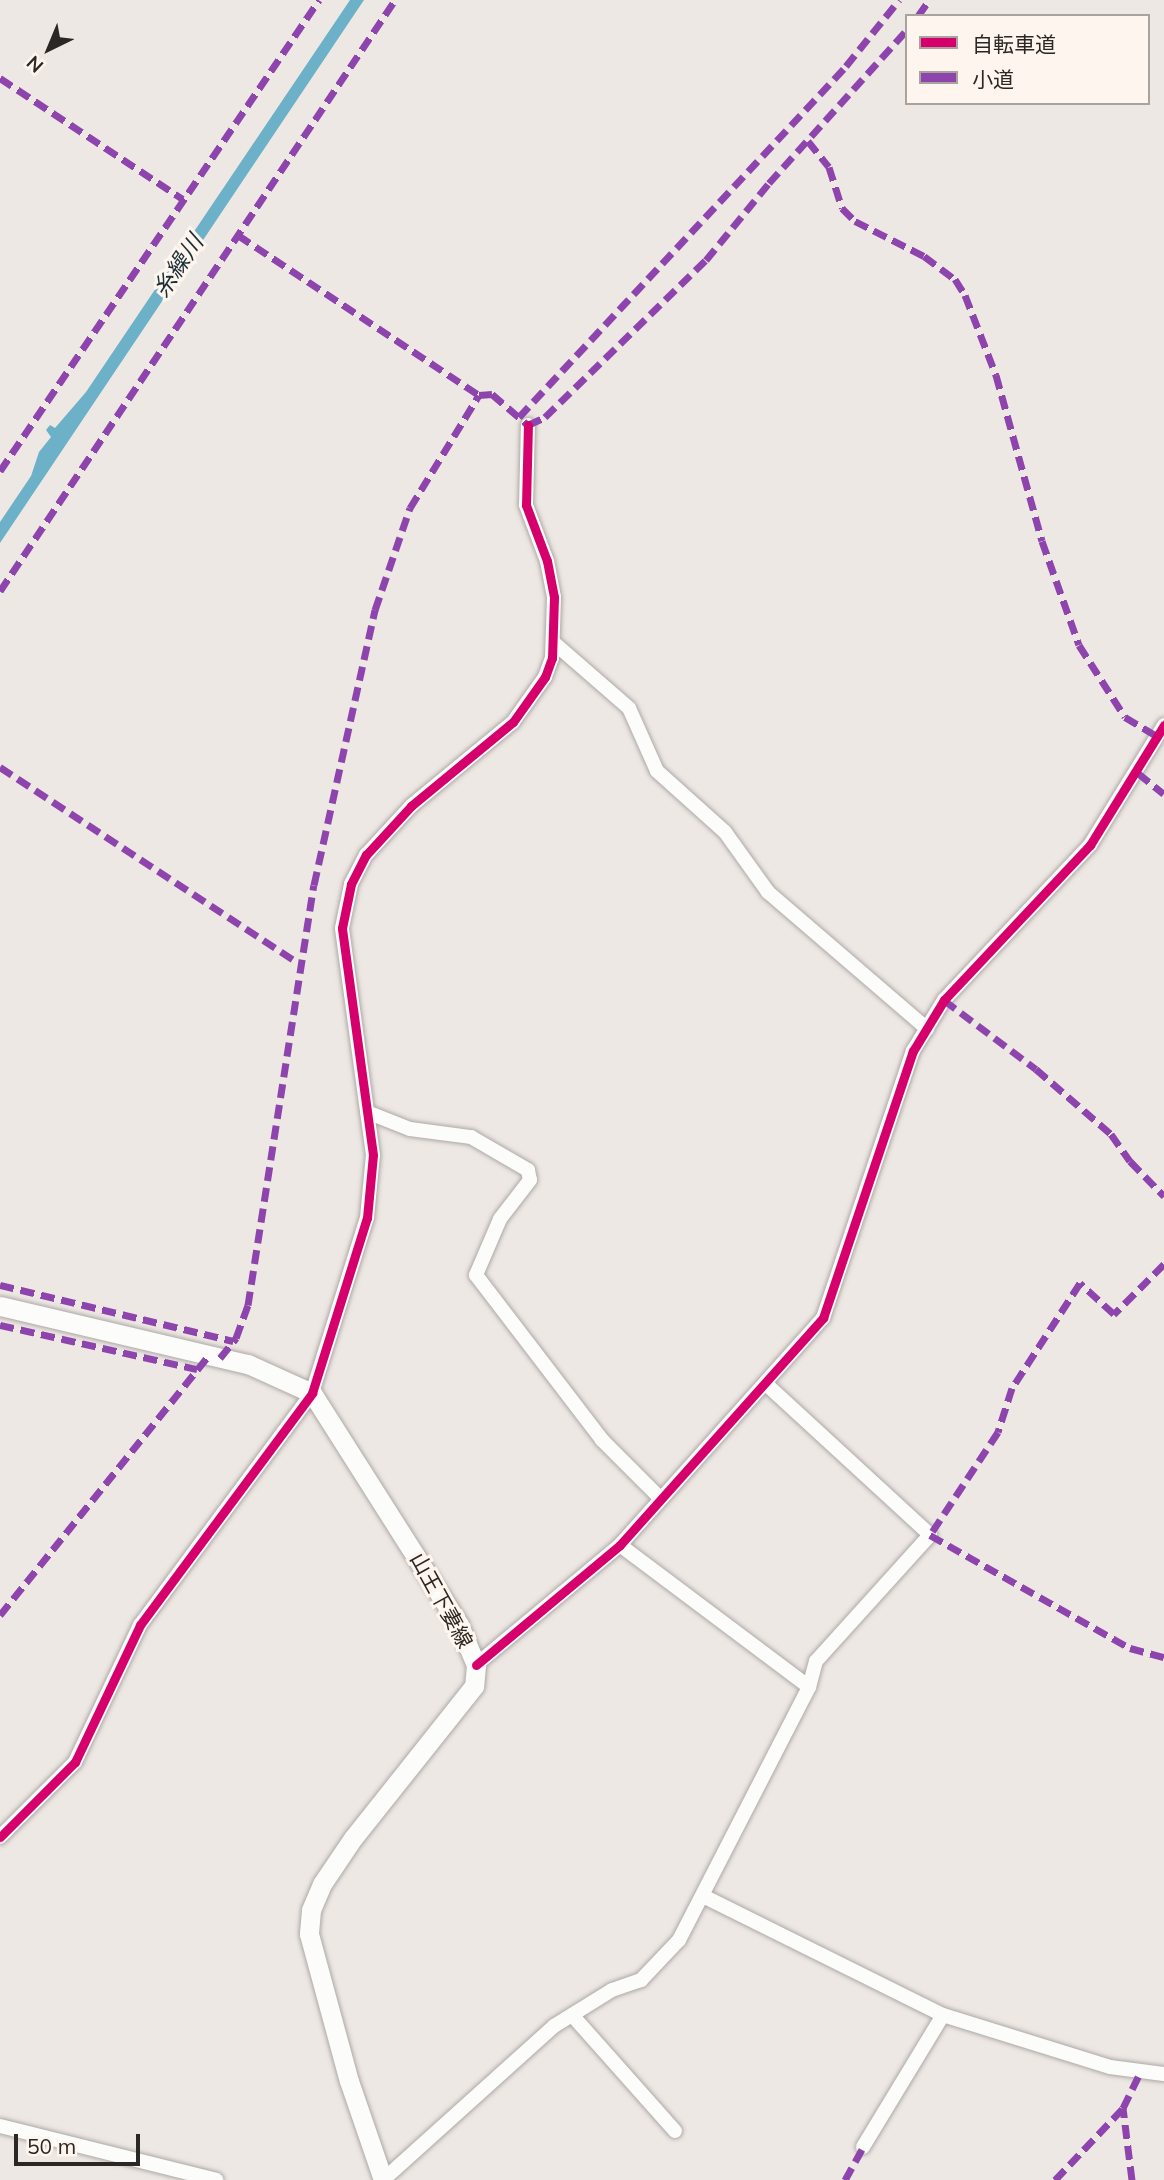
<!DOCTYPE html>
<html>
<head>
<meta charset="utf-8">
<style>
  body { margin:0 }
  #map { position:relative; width:1164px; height:2180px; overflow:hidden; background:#eee8e4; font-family:Mulish,"Noto Sans JP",sans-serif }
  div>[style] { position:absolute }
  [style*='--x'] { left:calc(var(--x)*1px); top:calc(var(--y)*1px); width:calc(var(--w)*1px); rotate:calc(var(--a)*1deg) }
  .water>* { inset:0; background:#6cb1c7 }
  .roads { filter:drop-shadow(0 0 2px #ada9a6) drop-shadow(0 0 2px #ada9a6) }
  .minor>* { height:14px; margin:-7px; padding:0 7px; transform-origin:7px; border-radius:7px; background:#fcfcfb }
  .secondary>* { height:19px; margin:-9.5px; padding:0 9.5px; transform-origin:9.5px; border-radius:9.5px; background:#fcfcfb }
  .quiet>* { height:7px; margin-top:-3.5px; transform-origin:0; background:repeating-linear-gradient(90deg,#8e44ad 0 14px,transparent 0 21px) }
  .cycleway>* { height:9px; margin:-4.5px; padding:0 4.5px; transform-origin:4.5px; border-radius:4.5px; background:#d6006c }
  span { translate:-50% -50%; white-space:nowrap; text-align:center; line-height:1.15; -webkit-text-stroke:6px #fef5ee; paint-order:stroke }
  .street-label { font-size:21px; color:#2b2724 }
  .water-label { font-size:23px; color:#182e36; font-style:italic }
  .legend { position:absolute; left:905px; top:14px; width:245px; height:91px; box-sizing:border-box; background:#fef5ee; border:2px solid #aaa39d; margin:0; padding:9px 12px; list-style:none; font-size:21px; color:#2b2724 }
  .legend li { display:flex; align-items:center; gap:14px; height:35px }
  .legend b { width:35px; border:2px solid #aaa39d }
  .north { position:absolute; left:14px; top:14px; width:70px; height:70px; -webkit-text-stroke:5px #fef5ee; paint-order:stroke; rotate:223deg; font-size:19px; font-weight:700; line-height:28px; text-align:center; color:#2b2724 }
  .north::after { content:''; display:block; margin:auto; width:24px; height:32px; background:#2b2724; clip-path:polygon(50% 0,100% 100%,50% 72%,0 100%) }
  .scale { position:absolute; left:14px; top:2134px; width:126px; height:32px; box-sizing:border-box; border:4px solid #2b2724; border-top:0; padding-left:9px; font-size:21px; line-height:24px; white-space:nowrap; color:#2b2724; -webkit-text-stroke:5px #fef5ee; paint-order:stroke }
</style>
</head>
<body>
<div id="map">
  <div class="water">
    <i style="clip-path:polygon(350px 0,364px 0,0 543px,0 522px,31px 476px,39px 452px,51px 437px,46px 430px,50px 425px,55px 428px,86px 392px)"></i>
  </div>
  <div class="roads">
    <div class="minor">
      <i style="--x:553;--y:642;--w:101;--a:41"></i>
      <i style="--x:629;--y:708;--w:69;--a:66"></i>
      <i style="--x:657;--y:771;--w:91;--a:41.9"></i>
      <i style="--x:725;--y:832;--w:74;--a:54.4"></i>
      <i style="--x:768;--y:892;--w:210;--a:40.7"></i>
      <i style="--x:367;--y:1112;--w:46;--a:21.6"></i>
      <i style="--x:410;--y:1129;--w:62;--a:7.5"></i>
      <i style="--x:471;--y:1137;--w:66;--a:30.1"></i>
      <i style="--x:528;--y:1170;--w:10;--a:79"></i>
      <i style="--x:530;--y:1180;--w:49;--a:127.6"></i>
      <i style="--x:500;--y:1219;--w:61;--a:113.2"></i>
      <i style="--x:476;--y:1275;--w:208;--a:52.6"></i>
      <i style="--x:602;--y:1440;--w:83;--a:45"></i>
      <i style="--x:766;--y:1384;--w:223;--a:42.6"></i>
      <i style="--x:930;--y:1535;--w:170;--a:132.1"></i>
      <i style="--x:816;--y:1661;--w:27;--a:105"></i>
      <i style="--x:476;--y:1665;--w:187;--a:-39.8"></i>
      <i style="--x:620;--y:1545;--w:305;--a:-48.2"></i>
      <i style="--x:823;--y:1318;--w:282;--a:-71.4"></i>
      <i style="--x:913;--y:1051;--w:60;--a:-58.7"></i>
      <i style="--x:944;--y:1000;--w:213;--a:-46.7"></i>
      <i style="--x:1090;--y:845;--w:141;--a:-58.3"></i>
      <i style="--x:0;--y:1837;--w:106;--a:-45"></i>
      <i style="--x:75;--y:1762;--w:152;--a:-64.6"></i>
      <i style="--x:140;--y:1625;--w:289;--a:-53.4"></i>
      <i style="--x:312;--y:1393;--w:183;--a:-72.6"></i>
      <i style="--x:367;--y:1218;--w:63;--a:-84.6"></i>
      <i style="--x:373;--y:1155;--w:229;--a:-97.8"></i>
      <i style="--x:342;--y:928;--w:45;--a:-78.4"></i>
      <i style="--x:351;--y:884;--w:33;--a:-63"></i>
      <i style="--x:366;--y:855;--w:67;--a:-47.4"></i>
      <i style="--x:411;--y:806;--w:132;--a:-39.5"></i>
      <i style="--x:513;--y:722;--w:55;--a:-54.6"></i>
      <i style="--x:545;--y:677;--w:20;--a:-70"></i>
      <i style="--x:552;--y:658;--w:61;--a:-88.1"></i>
      <i style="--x:554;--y:597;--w:37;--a:-101"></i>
      <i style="--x:547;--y:561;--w:60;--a:-110.6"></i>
      <i style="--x:526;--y:505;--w:80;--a:-88.6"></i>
      <i style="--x:703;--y:1896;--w:268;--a:26.4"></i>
      <i style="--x:943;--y:2015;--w:175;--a:17.3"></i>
      <i style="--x:1110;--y:2067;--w:54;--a:7.4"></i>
      <i style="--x:572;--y:2015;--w:155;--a:48.4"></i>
      <i style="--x:0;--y:2126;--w:223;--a:14"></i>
      <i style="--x:863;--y:2147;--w:154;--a:-58.8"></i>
      <i style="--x:383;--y:2180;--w:230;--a:-42"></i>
      <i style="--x:554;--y:2026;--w:68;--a:-31.8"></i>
      <i style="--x:612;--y:1990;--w:31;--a:-19"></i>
      <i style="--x:641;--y:1980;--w:55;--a:-46.5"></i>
      <i style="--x:679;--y:1940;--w:284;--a:-62.8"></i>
      <i style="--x:809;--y:1687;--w:236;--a:-143.1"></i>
    </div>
    <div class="secondary">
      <i style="--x:0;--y:1306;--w:255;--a:13.2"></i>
      <i style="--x:248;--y:1364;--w:70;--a:24.4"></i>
      <i style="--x:312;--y:1393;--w:275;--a:57.6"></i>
      <i style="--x:459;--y:1625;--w:43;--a:67"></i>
      <i style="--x:476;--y:1665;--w:21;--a:95"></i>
      <i style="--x:474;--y:1686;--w:194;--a:128.5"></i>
      <i style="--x:353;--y:1838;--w:55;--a:124"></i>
      <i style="--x:322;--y:1884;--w:28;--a:113"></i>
      <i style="--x:311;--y:1910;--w:24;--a:95"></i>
      <i style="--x:309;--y:1934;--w:152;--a:74.8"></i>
      <i style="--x:349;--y:2081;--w:105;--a:71"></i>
    </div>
  </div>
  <div class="quiet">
    <i style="--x:918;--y:16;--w:19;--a:-55"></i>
    <i style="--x:0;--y:78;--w:219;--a:33.5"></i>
    <i style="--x:808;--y:141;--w:33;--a:51"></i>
    <i style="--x:829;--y:167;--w:43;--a:72.4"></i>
    <i style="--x:842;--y:208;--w:18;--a:45"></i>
    <i style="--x:855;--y:221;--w:77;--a:26.9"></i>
    <i style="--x:924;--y:256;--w:39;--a:37"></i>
    <i style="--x:955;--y:279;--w:19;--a:58"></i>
    <i style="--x:965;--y:295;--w:86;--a:68.8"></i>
    <i style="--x:996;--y:375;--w:172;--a:74.5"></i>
    <i style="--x:1042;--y:541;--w:110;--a:70.4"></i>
    <i style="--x:1079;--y:645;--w:85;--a:57.4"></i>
    <i style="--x:1125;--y:717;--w:39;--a:31"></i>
    <i style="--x:238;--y:235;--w:289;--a:33.6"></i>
    <i style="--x:519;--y:417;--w:480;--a:-47"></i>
    <i style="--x:846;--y:66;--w:85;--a:-51.2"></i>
    <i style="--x:0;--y:471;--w:569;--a:-55.89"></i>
    <i style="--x:0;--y:591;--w:711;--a:-56.24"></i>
    <i style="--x:0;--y:767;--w:355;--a:33.3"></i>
    <i style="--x:1138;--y:773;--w:33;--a:39"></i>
    <i style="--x:944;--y:1000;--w:115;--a:36.9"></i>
    <i style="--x:1036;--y:1069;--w:99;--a:40.9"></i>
    <i style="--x:1111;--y:1134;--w:33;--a:55"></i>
    <i style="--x:1130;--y:1161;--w:49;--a:45.8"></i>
    <i style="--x:1164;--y:1264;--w:71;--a:135"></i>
    <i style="--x:1114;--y:1314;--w:46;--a:-137.6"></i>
    <i style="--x:1080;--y:1283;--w:125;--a:122.9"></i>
    <i style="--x:1012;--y:1388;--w:46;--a:107.7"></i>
    <i style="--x:998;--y:1432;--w:123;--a:123.4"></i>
    <i style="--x:930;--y:1535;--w:230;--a:29.5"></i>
    <i style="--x:1130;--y:1648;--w:35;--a:15"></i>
    <i style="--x:0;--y:1285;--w:240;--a:13.5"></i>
    <i style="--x:0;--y:1325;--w:202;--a:12.6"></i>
    <i style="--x:220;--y:1358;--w:26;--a:-51"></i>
    <i style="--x:236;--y:1338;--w:35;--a:-70"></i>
    <i style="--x:248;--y:1305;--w:425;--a:-81.1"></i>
    <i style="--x:314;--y:885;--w:282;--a:-77.5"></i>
    <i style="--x:375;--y:610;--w:108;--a:-71.1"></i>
    <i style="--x:410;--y:508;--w:132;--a:-58.6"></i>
    <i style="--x:479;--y:395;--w:13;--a:-4"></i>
    <i style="--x:492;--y:394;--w:48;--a:40.7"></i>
    <i style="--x:528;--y:425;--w:19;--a:-25"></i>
    <i style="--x:545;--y:417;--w:225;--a:-44.3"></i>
    <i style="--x:706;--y:260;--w:99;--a:-50.7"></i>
    <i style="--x:769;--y:183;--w:206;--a:-48"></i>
    <i style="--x:0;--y:1615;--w:334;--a:-51.2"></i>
    <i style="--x:845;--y:2180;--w:38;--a:-61"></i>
    <i style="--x:1055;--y:2180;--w:99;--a:-46.6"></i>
    <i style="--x:1132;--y:2180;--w:73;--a:-97.1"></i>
    <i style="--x:1123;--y:2108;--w:41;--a:-64.1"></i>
  </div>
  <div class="cycleway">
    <i style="--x:476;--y:1665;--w:187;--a:-39.8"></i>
    <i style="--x:620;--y:1545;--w:305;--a:-48.2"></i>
    <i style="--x:823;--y:1318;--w:282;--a:-71.4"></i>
    <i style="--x:913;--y:1051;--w:60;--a:-58.7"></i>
    <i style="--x:944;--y:1000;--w:213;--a:-46.7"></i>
    <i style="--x:1090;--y:845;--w:141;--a:-58.3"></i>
    <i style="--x:0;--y:1837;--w:106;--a:-45"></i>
    <i style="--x:75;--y:1762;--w:152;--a:-64.6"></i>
    <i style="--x:140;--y:1625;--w:289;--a:-53.4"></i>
    <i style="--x:312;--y:1393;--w:183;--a:-72.6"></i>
    <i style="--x:367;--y:1218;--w:63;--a:-84.6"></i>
    <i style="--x:373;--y:1155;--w:229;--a:-97.8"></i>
    <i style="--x:342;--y:928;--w:45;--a:-78.4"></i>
    <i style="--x:351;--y:884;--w:33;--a:-63"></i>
    <i style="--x:366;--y:855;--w:67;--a:-47.4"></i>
    <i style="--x:411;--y:806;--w:132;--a:-39.5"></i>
    <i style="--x:513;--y:722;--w:55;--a:-54.6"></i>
    <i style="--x:545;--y:677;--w:20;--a:-70"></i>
    <i style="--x:552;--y:658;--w:61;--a:-88.1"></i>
    <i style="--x:554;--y:597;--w:37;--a:-101"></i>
    <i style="--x:547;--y:561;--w:60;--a:-110.6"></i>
    <i style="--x:526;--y:505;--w:80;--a:-88.6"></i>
  </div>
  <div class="street-label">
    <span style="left:442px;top:1600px;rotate:61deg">山王下妻線</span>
  </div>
  <div class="water-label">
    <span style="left:178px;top:266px;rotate:-56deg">糸繰川</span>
  </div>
  <ul class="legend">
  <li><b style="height:9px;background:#d6006c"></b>自転車道</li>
  <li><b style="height:9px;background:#8e44ad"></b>小道</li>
  </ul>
  <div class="north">N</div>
  <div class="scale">50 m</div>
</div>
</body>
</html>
